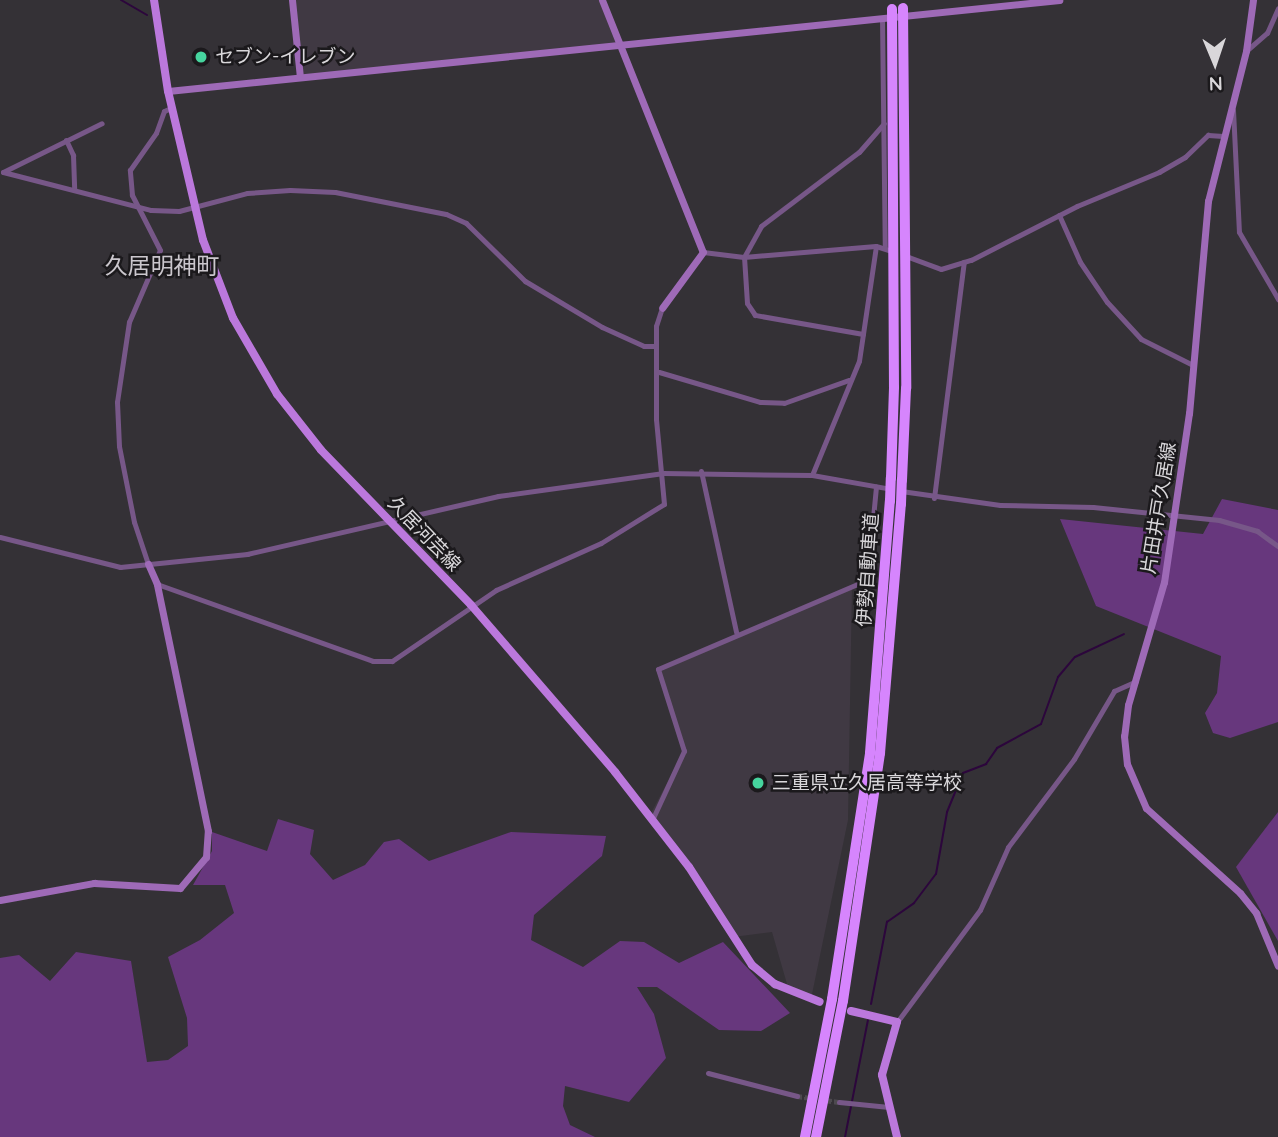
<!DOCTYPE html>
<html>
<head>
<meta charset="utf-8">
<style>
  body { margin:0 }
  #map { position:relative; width:1278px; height:1137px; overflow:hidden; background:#343136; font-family:Quicksand,"Noto Sans JP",sans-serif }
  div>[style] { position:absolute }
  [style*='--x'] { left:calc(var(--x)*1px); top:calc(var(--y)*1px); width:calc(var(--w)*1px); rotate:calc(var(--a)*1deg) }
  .built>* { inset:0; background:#403943 }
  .green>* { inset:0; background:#67377d }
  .stream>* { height:2px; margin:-1px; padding:0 1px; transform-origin:1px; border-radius:1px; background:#2c063c }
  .street-tunnel>* { height:5px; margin-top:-2.5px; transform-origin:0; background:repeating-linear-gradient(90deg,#4d4a4f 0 5px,transparent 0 7.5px) }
  .street>* { height:5px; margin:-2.5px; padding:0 2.5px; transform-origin:2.5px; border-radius:2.5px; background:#775788 }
  .secondary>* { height:7px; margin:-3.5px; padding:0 3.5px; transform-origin:3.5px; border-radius:3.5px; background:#9e6ab7 }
  .primary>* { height:8px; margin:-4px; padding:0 4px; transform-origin:4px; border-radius:4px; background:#bb78dc }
  .highway>* { height:10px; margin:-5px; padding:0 5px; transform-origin:5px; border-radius:5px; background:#d685fd }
  .highway-bridge>* { height:10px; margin:-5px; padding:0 5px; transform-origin:5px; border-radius:5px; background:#d685fd }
  .dots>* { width:19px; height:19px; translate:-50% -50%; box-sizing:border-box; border:4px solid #1b191c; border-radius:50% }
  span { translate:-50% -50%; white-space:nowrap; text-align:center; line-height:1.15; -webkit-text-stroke:5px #1b191c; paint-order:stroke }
  .poi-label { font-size:19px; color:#d9d7da }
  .left { translate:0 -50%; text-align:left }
  .street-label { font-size:19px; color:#d9d7da }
  .quarter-label { font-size:23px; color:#cbc7cd }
  .north { position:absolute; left:1180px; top:28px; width:70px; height:70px; -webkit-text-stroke:5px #1b191c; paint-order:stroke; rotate:178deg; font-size:19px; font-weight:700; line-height:28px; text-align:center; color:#d9d7da }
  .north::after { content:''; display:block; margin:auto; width:24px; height:32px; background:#d9d7da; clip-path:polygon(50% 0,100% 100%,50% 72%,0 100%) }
</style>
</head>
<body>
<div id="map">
  <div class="built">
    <i style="clip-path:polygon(292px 0,601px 0,619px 44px,300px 77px)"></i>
    <i style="clip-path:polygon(852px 586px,848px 820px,811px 999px,787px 984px,772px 932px,733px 937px,650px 815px,684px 751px,658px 669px)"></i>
  </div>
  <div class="green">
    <i style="clip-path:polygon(1222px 499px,1278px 510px,1278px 722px,1230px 738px,1213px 733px,1205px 713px,1217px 693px,1221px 656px,1096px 606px,1060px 519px,1203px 534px)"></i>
    <i style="clip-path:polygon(1278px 812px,1278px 941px,1236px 867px)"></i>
    <i style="clip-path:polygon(278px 819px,314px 830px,310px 854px,333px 880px,365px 865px,384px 842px,399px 839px,429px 861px,511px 832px,606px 836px,602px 856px,534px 915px,531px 940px,583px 967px,620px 941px,644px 942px,679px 963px,723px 942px,790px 1013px,761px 1031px,719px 1030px,657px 987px,637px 987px,654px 1014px,666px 1058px,629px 1102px,565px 1086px,563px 1106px,570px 1125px,595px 1137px,0 1137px,0 958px,19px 955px,50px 981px,76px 952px,131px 961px,147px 1062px,168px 1060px,188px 1046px,187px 1018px,168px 957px,200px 940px,234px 913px,225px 885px,193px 885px,212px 851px,212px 832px,267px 851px)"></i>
  </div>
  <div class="stream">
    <i style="--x:121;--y:0;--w:30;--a:30"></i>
    <i style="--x:871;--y:1004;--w:84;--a:-79"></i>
    <i style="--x:887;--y:922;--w:33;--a:-35"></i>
    <i style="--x:914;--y:903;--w:36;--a:-53"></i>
    <i style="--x:936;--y:874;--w:63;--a:-79.9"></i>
    <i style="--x:947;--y:812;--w:42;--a:-67.7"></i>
    <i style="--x:963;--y:773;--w:25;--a:-21"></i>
    <i style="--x:986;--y:764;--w:19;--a:-55"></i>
    <i style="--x:997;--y:748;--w:50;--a:-28.6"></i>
    <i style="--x:1041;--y:724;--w:50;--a:-70.1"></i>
    <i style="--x:1058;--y:677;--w:26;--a:-50"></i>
    <i style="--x:1075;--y:657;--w:54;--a:-25.1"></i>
    <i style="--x:845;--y:1137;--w:119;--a:-78.9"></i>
  </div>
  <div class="street-tunnel">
    <i style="--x:797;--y:1096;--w:42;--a:8.1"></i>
  </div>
  <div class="street">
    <i style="--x:882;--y:18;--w:230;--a:89.3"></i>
    <i style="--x:1246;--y:51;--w:28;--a:-41"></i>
    <i style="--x:1267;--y:33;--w:27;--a:-66"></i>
    <i style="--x:1233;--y:110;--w:122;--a:87.2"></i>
    <i style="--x:1239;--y:232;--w:78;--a:59.8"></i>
    <i style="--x:66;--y:140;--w:17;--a:65"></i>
    <i style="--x:73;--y:155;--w:34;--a:88"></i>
    <i style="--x:3;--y:172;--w:153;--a:14.4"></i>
    <i style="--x:151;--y:210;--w:28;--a:2"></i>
    <i style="--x:179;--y:211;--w:70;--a:-14.8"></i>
    <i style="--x:247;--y:193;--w:43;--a:-4"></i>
    <i style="--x:290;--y:190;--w:45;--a:2.5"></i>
    <i style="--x:335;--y:192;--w:113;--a:11.2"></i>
    <i style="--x:446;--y:214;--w:22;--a:24"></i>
    <i style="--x:466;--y:223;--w:83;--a:44.5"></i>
    <i style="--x:525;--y:281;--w:90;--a:30.9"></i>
    <i style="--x:602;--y:327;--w:46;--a:24.3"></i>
    <i style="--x:644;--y:346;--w:12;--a:0"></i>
    <i style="--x:3;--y:172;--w:110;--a:-26.3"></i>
    <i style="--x:1059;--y:215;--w:51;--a:65.9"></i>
    <i style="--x:1080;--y:262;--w:48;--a:56"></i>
    <i style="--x:1107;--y:302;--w:50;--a:47.4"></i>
    <i style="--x:1141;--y:339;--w:58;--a:26.6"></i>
    <i style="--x:703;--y:252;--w:41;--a:7"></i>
    <i style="--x:744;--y:257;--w:132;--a:-4.8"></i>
    <i style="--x:876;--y:246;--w:19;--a:18"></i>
    <i style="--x:903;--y:255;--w:40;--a:20.2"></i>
    <i style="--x:941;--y:269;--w:31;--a:-17"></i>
    <i style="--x:971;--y:260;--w:119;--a:-27"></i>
    <i style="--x:1077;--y:206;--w:89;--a:-22.5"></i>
    <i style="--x:1159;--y:172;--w:30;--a:-30"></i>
    <i style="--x:1185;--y:157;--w:32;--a:-44"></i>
    <i style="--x:1208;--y:135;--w:15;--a:4"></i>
    <i style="--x:863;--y:334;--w:110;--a:-170"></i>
    <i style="--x:755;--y:315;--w:14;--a:-124"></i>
    <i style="--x:747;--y:303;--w:46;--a:-93.7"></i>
    <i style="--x:744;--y:257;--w:35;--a:-61"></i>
    <i style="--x:761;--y:226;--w:123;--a:-37.1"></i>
    <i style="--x:859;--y:152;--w:38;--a:-49"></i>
    <i style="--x:659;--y:372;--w:105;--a:16.5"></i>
    <i style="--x:760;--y:402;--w:24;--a:2"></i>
    <i style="--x:784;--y:403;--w:69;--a:-19.5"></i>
    <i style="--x:701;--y:471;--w:165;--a:77.7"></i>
    <i style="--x:812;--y:475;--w:123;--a:-67.6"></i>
    <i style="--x:859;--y:361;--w:116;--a:-81.6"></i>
    <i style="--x:901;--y:491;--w:100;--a:8"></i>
    <i style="--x:1000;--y:505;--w:93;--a:1.2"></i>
    <i style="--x:1093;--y:507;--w:127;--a:5.9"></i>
    <i style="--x:1219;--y:520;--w:40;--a:16"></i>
    <i style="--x:1257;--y:531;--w:26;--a:36"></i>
    <i style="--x:934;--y:498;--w:238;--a:-82.8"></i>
    <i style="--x:0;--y:537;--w:124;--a:14"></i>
    <i style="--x:120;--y:567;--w:128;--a:-5.8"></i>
    <i style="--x:247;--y:554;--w:258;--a:-13"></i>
    <i style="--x:498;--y:496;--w:167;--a:-7.9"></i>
    <i style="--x:663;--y:473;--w:149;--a:0.8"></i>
    <i style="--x:812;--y:475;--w:80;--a:10"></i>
    <i style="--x:148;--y:564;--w:44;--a:-108.4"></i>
    <i style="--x:134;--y:522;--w:77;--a:-101.2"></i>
    <i style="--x:119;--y:446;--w:44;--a:-92.6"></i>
    <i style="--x:117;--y:402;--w:81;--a:-81.5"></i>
    <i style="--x:129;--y:322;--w:78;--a:-66.7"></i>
    <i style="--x:160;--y:250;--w:62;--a:-117"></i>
    <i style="--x:132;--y:195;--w:25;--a:-95"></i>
    <i style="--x:130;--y:170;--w:45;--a:-54.9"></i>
    <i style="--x:156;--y:133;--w:23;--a:-70"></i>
    <i style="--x:164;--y:111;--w:8;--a:-23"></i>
    <i style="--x:157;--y:584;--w:229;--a:19.6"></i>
    <i style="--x:373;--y:661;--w:19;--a:0"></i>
    <i style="--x:392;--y:661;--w:126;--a:-34.3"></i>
    <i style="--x:496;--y:590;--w:115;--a:-24.1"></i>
    <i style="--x:601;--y:543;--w:74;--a:-31.8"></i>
    <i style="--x:664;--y:504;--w:85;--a:-95.4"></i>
    <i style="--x:656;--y:419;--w:93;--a:-90"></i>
    <i style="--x:656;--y:326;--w:19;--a:-72"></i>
    <i style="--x:653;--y:818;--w:74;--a:-65.2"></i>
    <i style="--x:684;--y:751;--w:86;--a:-107.6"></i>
    <i style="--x:658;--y:669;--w:227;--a:-23.1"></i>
    <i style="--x:867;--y:580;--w:94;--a:-84.5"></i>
    <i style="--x:897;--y:1022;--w:139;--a:-53.5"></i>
    <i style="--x:980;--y:910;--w:69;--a:-66"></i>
    <i style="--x:1008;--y:847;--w:110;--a:-53.1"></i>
    <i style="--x:1074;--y:759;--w:79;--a:-59.5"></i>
    <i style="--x:1114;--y:691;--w:24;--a:-24"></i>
    <i style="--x:708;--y:1073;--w:92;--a:14.5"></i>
    <i style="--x:839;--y:1102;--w:50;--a:5.7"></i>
  </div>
  <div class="secondary">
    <i style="--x:292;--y:0;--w:77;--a:84.1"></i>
    <i style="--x:602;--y:0;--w:271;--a:68.2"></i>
    <i style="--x:703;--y:252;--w:69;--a:126.2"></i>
    <i style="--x:1253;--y:0;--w:51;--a:97.8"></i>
    <i style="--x:1246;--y:51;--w:155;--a:104.2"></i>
    <i style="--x:1208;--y:201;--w:213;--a:95.1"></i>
    <i style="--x:1189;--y:413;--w:171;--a:98.4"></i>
    <i style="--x:1164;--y:582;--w:128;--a:106.3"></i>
    <i style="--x:1128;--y:705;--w:31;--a:97"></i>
    <i style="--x:1124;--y:736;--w:28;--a:84"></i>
    <i style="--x:1127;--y:764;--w:48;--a:66.6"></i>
    <i style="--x:1146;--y:808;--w:127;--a:42.1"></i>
    <i style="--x:1240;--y:893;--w:26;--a:51"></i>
    <i style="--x:1256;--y:913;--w:57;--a:67.5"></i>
    <i style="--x:168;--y:91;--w:896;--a:-5.83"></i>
    <i style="--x:0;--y:900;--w:96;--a:-10.3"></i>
    <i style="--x:94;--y:883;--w:86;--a:3.3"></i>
    <i style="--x:180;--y:888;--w:40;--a:-50"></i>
    <i style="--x:206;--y:857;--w:26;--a:-86"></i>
    <i style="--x:208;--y:831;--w:252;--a:-101.7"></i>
    <i style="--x:157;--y:584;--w:22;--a:-114"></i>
  </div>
  <div class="primary">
    <i style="--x:154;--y:0;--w:92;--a:81.3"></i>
    <i style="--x:168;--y:91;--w:153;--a:76.8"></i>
    <i style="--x:203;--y:240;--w:84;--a:69"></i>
    <i style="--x:233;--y:318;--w:88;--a:59.9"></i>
    <i style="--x:277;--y:394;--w:71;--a:51.8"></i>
    <i style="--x:321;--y:450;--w:216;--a:45.9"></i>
    <i style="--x:471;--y:605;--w:221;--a:49.2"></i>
    <i style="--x:615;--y:772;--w:120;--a:52.1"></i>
    <i style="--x:689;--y:867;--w:117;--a:57.3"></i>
    <i style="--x:752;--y:965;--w:30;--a:40"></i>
    <i style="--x:775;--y:984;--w:48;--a:21.8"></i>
    <i style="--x:851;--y:1011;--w:47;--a:13.4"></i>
    <i style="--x:897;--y:1022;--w:55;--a:105.8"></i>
    <i style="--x:882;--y:1075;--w:64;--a:76.4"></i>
  </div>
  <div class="highway">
    <i style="--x:891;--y:478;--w:91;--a:-88.1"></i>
    <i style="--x:902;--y:480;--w:92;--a:-87.5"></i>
    <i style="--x:805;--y:1137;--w:141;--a:-78.9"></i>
    <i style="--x:832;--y:999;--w:249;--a:-81.2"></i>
    <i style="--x:870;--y:753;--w:253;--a:-85.5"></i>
    <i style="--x:816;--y:1137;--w:139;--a:-78.8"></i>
    <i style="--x:843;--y:1001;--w:251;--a:-81.5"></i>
    <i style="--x:880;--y:753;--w:250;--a:-85.2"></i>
  </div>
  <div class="highway-bridge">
    <i style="--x:903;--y:8;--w:380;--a:89.5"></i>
    <i style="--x:892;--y:9;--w:378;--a:89.7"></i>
    <i style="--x:890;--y:501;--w:23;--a:-88"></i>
    <i style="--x:901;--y:504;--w:24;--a:-88"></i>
  </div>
  <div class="dots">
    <i style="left:201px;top:57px;background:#46d49e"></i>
    <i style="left:758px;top:783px;background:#46d49e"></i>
  </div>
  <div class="poi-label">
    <span class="left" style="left:215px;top:57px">セブン-イレブン</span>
    <span class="left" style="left:772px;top:783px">三重県立久居高等学校</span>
  </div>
  <div class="street-label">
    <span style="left:1159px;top:508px;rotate:-81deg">片田井戸久居線</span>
    <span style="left:424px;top:534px;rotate:46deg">久居河芸線</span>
    <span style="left:868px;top:570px;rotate:-86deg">伊勢自動車道</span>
  </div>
  <div class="quarter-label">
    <span style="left:162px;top:266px">久居明神町</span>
  </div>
  <div class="north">N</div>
</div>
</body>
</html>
